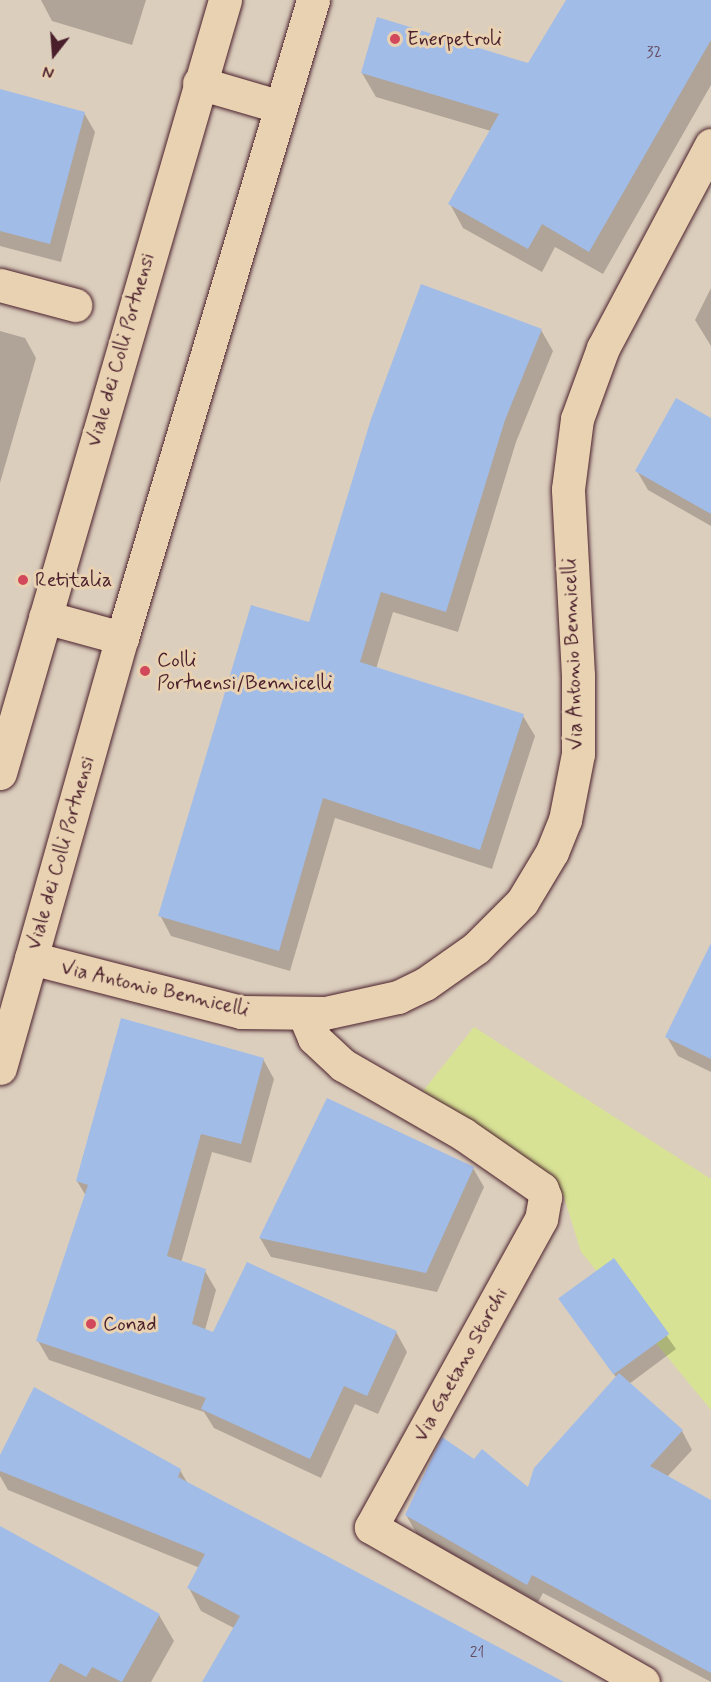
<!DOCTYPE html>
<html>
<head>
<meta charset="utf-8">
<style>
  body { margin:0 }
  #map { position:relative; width:711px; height:1682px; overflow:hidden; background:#dbcebd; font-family:Mynerve,sans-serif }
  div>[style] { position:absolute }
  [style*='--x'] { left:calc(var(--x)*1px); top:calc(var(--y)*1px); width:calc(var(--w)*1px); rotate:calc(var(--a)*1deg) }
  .green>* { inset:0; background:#d7e295 }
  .shadow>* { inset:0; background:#0003 }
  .building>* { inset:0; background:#a2bce8; transform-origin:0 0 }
  .roads { filter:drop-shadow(0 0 2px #4a1f2b) drop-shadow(0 0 2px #4a1f2b) }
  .minor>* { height:33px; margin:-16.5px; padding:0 16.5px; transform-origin:16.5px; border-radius:16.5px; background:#e9d2b2 }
  .major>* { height:33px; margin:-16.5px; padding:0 16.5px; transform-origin:16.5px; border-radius:16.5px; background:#e9d2b2 }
  .dots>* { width:16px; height:16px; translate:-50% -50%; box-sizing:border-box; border:3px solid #e9d2b2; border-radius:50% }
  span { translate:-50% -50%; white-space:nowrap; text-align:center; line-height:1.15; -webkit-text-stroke:6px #e9d2b2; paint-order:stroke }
  .number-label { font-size:16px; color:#60465a }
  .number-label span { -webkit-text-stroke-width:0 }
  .poi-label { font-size:20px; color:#4a1f2b }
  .left { translate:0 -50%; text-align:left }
  .street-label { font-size:20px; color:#4a1f2b }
  .north { position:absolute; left:24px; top:24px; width:60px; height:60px; -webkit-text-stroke:4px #e9d2b2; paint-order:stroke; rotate:197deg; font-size:16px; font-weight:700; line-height:24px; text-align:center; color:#4a1f2b }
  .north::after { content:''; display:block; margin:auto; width:21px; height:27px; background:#4a1f2b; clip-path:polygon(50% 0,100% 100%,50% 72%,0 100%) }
</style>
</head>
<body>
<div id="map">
  <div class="green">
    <i style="clip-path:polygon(474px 1027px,711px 1179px,711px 1410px,581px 1252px,564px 1197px,423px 1091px)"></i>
  </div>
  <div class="shadow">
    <i style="clip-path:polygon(41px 0,146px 0,132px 45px,52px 21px)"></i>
    <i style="clip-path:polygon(568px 0,711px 0,711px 85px,603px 274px,555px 247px,542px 272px,463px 228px,450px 204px,491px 131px,376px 97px,362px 73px,529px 64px)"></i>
    <i style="clip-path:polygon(0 90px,84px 113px,95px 132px,61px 262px,0 246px)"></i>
    <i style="clip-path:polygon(711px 288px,711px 346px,695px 320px)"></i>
    <i style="clip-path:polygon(541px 330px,553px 351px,516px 442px,458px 632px,393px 612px,376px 669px,523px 716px,535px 736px,492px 869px,335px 818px,290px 971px,171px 936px,160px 915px,310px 624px)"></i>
    <i style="clip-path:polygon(0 331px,25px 338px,36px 358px,0 483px)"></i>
    <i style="clip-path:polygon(711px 419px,711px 526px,648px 490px,637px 471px)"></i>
    <i style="clip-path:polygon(711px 947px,711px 1072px,678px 1056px,667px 1037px)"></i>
    <i style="clip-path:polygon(263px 1059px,274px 1079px,251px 1163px,212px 1152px,181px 1263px,205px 1271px,216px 1290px,205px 1330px,214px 1334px,396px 1332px,407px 1352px,378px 1414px,355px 1404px,321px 1478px,214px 1428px,204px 1412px,49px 1360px,38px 1341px,86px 1196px,77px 1181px)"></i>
    <i style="clip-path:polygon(473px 1168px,484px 1187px,437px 1292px,271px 1257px,260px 1238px)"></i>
    <i style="clip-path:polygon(613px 1260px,676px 1349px,629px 1384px,682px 1431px,692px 1450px,667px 1477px,711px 1502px,711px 1682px,543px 1593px,538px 1602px,417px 1534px,406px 1515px,474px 1461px,528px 1490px,616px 1377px,560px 1299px)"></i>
    <i style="clip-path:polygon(0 1458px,180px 1470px,188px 1484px,559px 1682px,204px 1682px,234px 1628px,201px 1611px,189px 1588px,200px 1568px,8px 1490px,0 1476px)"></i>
    <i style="clip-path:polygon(0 1527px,159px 1615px,174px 1641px,151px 1682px,0 1682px)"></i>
  </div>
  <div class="building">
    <i style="clip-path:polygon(566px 0,711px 0,711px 40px,589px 252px,542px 224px,528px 249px,448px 204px,499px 114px,361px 73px,377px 17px,528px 63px)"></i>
    <i style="clip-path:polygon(0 89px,85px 112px,50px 244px,0 231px)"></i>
    <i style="clip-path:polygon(421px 284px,542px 329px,505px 420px,446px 612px,381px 592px,360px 662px,524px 714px,480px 850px,323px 798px,279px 951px,158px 916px,251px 605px,309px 622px,371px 419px)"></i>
    <i style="clip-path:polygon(676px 398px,711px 418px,711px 514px,635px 471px)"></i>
    <i style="clip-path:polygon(711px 943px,711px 1059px,665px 1037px)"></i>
    <i style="clip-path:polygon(121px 1018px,264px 1058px,241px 1144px,201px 1134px,167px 1256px,206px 1269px,192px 1324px,213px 1332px,247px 1262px,397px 1331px,367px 1396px,344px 1386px,310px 1459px,201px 1409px,206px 1398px,36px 1341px,88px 1185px,76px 1181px)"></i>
    <i style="clip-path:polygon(327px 1098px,474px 1167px,426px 1273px,259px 1238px)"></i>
    <i style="left:614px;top:1258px;width:94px;height:69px;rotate:54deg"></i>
    <i style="clip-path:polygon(619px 1373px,683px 1430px,650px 1466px,711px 1500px,711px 1673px,532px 1575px,527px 1585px,405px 1515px,442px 1437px,474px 1459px,482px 1449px,528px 1487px,534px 1468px)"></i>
    <i style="clip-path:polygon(34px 1387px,181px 1469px,178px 1477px,564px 1682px,202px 1682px,240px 1616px,187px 1588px,205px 1554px,0 1471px,0 1455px)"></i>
    <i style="clip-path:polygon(0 1526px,160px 1614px,122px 1682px,92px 1667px,86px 1677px,60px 1663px,49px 1682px,0 1682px)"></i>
  </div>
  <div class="roads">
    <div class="minor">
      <i style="--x:199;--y:83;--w:85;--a:16.3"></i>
      <i style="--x:0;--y:285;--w:78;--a:14.9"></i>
      <i style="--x:45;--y:617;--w:80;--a:15.3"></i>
      <i style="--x:31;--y:958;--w:217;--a:14.4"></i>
      <i style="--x:241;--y:1012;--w:84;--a:0.7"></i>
      <i style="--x:325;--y:1013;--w:75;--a:-12.4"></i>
      <i style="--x:398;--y:997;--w:30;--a:-26"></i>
      <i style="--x:425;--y:984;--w:62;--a:-35.2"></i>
      <i style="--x:476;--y:948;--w:65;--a:-45"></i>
      <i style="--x:522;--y:902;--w:58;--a:-59"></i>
      <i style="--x:552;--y:852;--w:35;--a:-68"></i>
      <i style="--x:565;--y:820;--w:67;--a:-78.9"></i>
      <i style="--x:578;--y:754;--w:79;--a:-90"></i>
      <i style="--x:578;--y:675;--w:186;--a:-93.1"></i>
      <i style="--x:568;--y:489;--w:71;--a:-82.7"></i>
      <i style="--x:577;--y:419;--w:76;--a:-69.9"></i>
      <i style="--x:603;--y:348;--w:230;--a:-62"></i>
      <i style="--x:304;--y:1014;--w:26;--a:67"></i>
      <i style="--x:314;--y:1038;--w:40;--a:43"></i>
      <i style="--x:343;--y:1065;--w:138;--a:29.9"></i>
      <i style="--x:463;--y:1134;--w:96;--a:34.8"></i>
      <i style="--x:542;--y:1189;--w:9;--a:69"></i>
      <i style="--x:545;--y:1197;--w:22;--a:100"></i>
      <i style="--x:541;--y:1219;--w:352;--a:118.9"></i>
      <i style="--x:371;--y:1527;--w:313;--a:29.7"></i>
    </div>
    <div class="major">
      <i style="--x:0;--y:773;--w:805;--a:-73.77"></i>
      <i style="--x:0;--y:1068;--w:447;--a:-74.2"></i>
      <i style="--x:122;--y:638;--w:666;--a:-73.33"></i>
    </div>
  </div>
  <div class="dots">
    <i style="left:395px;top:39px;background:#d1495b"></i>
    <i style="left:23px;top:580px;background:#d1495b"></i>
    <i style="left:145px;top:671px;background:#d1495b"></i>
    <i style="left:91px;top:1324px;background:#d1495b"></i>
  </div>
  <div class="number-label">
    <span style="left:654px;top:53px">32</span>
    <span style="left:477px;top:1653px">21</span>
  </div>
  <div class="poi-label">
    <span class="left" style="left:407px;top:39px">Enerpetroli</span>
    <span class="left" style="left:35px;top:580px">Retitalia</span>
    <span class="left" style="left:157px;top:672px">Colli<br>Portuensi/Bennicelli</span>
    <span class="left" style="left:103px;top:1324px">Conad</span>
  </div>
  <div class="street-label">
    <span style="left:121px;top:350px;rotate:-74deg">Viale dei Colli Portuensi</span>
    <span style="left:573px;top:654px;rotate:-92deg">Via Antonio Bennicelli</span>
    <span style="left:61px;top:853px;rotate:-74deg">Viale dei Colli Portuensi</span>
    <span style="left:155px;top:989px;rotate:13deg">Via Antonio Bennicelli</span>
    <span style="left:461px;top:1365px;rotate:-61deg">Via Gaetano Storchi</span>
  </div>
  <div class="north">N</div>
</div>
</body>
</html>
